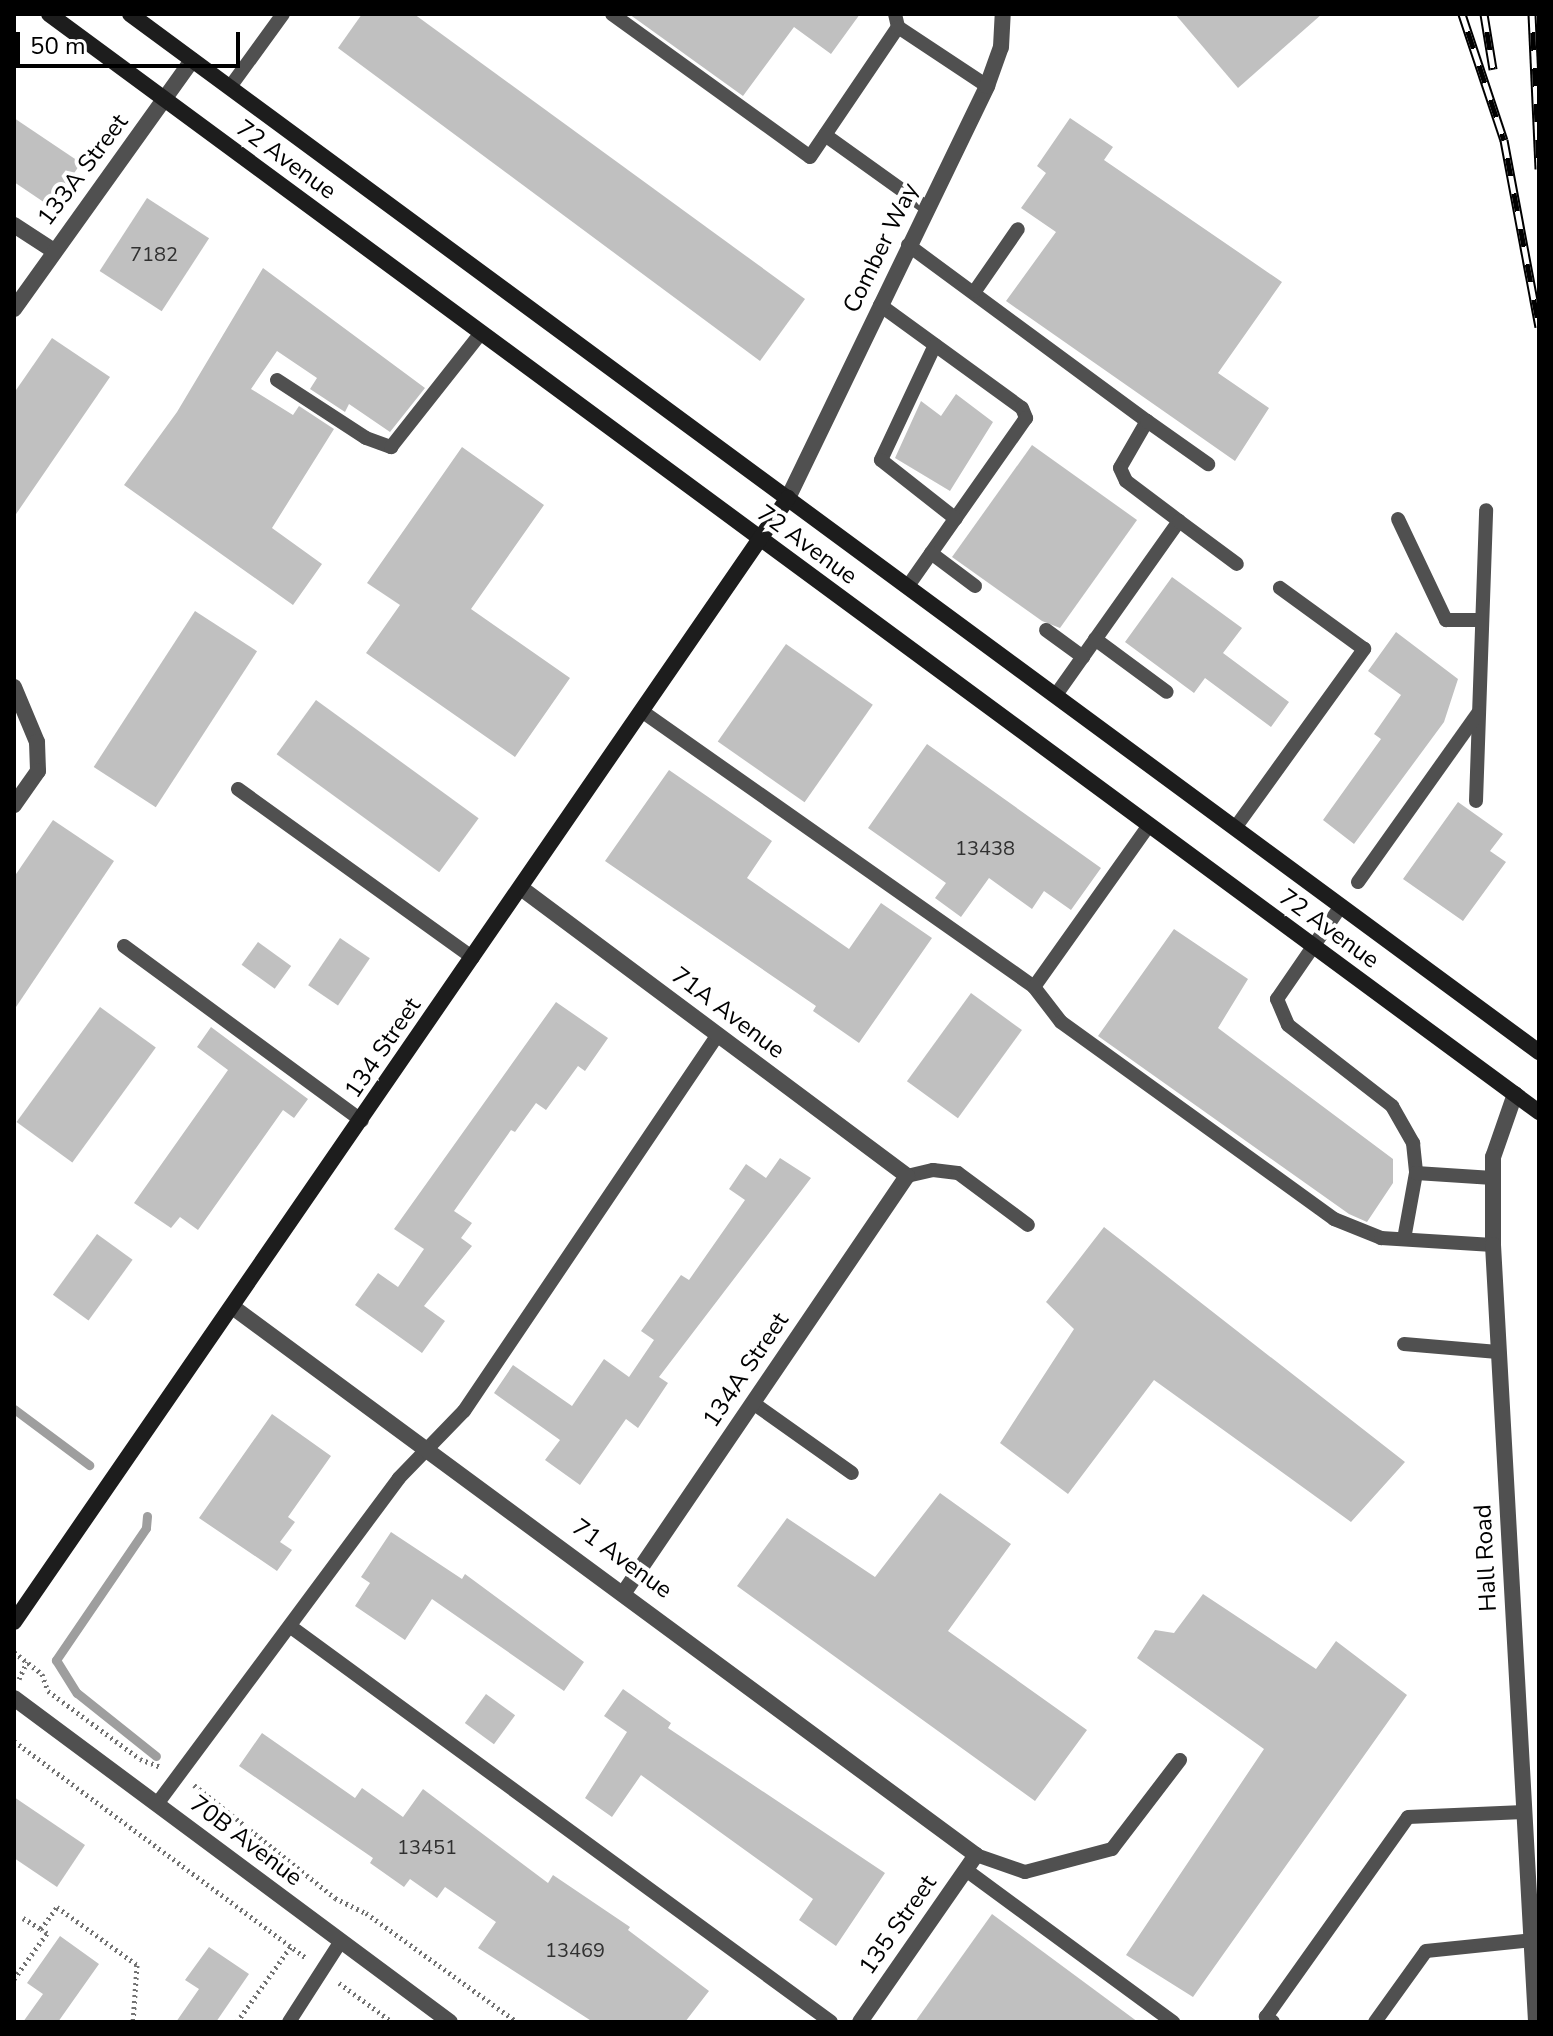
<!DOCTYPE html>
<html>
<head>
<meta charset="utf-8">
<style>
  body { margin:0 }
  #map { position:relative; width:1553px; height:2036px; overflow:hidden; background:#fff; font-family:"Nunito Sans",sans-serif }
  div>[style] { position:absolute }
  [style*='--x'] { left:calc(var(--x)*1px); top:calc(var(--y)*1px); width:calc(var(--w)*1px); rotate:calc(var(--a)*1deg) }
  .stream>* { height:9px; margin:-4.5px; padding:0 4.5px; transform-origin:4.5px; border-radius:4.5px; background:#9e9e9e }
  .building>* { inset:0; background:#c0c0c0; transform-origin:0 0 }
  .path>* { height:5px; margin-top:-2.5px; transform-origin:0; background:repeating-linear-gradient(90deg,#727272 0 2px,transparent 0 6px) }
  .lane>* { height:14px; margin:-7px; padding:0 7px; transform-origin:7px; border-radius:7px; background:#505050 }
  .street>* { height:16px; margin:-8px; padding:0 8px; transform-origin:8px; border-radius:8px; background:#505050 }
  .secondary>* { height:16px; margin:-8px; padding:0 8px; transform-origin:8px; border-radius:8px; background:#1d1d1d }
  .rail>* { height:9px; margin-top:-4.5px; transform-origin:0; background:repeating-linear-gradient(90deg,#fff 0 18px,#000 0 36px); box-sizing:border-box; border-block:2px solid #000 }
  span { translate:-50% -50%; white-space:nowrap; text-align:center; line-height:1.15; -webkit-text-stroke:8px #fff; paint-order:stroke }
  .number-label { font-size:20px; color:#303030 }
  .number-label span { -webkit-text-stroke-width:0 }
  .street-label { font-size:24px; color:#000 }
  .frame { position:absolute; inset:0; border:16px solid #000; pointer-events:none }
  .scale { position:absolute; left:16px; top:32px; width:224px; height:36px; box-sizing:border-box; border:4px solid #000; border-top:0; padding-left:10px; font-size:24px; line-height:28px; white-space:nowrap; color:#000; -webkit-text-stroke:6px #fff; paint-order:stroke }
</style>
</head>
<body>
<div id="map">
  <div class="stream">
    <i style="--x:14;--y:1409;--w:94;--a:36.7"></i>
    <i style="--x:147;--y:1516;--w:12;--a:95"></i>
    <i style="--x:146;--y:1528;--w:160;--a:124.3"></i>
    <i style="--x:56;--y:1660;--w:39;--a:58"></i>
    <i style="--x:77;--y:1693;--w:101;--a:38.6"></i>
  </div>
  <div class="building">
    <i style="clip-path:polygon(362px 14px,414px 14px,805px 299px,760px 361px,338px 48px)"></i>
    <i style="clip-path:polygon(629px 14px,860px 14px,831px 54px,794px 27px,743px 96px)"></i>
    <i style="clip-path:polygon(1175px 14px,1322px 14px,1238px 88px)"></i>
    <i style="clip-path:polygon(14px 118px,81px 163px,51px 207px,14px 182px)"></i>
    <i style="clip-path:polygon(1070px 118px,1113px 147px,1104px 160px,1282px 282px,1218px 373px,1269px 408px,1235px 461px,1006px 301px,1056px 232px,1021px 208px,1046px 173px,1037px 166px)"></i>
    <i style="left:147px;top:198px;width:74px;height:87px;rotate:33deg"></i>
    <i style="clip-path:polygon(263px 268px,425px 388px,390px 432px,349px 404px,345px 412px,310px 389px,317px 378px,277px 351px,251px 389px,293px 415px,299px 406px,334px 429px,272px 528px,322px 564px,293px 605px,124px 485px,177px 412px)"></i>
    <i style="clip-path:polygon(52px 338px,110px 377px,14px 517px,14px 393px)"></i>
    <i style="clip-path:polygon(956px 394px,993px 422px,950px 491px,895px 458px,921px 401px,941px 416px)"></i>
    <i style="clip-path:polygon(1032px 445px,1137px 520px,1060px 628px,1042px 621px,952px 557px)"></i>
    <i style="clip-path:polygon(462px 447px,544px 505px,471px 609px,570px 678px,515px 757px,366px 653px,400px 605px,367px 583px)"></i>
    <i style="clip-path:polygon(1172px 577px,1242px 628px,1223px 653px,1289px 702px,1271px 727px,1205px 678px,1194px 693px,1125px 642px)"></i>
    <i style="left:195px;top:611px;width:74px;height:186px;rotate:33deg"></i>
    <i style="clip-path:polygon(1396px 632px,1458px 679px,1444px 722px,1354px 844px,1323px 820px,1381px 739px,1374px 734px,1401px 695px,1368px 671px)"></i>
    <i style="left:786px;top:644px;width:106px;height:119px;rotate:35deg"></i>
    <i style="left:316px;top:700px;width:201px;height:67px;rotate:36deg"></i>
    <i style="clip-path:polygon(927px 744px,1101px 868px,1071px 910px,1044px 891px,1032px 909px,989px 878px,961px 917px,935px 898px,946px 883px,868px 828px)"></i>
    <i style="clip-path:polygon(669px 770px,772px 841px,747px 878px,849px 949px,881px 903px,932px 938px,859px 1043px,813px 1011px,816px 1006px,605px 861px)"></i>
    <i style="clip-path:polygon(1458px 802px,1503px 834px,1490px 851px,1506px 862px,1463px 921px,1403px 879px)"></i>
    <i style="clip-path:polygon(53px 820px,114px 861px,14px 1010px,14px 877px)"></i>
    <i style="clip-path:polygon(1174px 929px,1248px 979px,1218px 1028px,1393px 1159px,1393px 1183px,1367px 1222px,1349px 1214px,1098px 1036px)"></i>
    <i style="left:340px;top:938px;width:36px;height:57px;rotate:34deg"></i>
    <i style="left:258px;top:942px;width:41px;height:28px;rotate:36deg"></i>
    <i style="left:971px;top:993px;width:63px;height:109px;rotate:36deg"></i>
    <i style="clip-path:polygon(556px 1002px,608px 1038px,585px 1071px,578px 1066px,546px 1110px,536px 1103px,515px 1132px,511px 1130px,454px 1211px,472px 1223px,461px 1238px,472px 1246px,424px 1306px,445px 1321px,422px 1353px,355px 1305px,378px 1273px,398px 1287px,424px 1249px,394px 1229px)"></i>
    <i style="left:100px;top:1007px;width:69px;height:142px;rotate:36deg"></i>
    <i style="clip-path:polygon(211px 1027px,308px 1099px,294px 1118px,283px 1110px,198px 1230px,180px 1217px,171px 1228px,134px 1203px,228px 1070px,197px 1047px)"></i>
    <i style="clip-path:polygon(780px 1158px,811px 1178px,659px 1377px,668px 1383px,638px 1428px,626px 1419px,580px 1485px,545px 1460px,560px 1440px,494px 1393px,513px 1365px,572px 1406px,604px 1359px,629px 1377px,654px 1340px,641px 1331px,681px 1275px,689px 1280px,745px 1200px,729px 1189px,746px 1164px,766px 1178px)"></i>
    <i style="clip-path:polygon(1104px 1227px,1405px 1462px,1351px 1522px,1154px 1380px,1068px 1494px,1000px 1443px,1074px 1329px,1046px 1302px)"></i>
    <i style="left:97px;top:1234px;width:44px;height:75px;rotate:36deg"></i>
    <i style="clip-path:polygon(272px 1414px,331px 1456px,288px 1517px,295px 1522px,280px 1542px,292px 1550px,277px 1571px,199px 1518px)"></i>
    <i style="clip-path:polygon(940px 1493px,1011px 1544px,948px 1631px,1087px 1730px,1035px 1801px,737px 1586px,787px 1518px,875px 1577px)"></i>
    <i style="clip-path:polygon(391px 1532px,462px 1579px,465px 1574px,584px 1662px,564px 1691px,432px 1599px,405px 1640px,355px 1606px,370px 1583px,361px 1577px)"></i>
    <i style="clip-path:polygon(1203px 1594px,1316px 1669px,1336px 1641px,1407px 1695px,1193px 1997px,1126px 1955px,1264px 1749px,1137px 1658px,1155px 1630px,1174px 1633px)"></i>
    <i style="clip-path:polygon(623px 1689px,671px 1723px,668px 1728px,885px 1873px,836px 1946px,799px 1920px,813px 1899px,641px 1775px,612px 1817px,585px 1798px,627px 1732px,604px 1716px)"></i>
    <i style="left:486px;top:1694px;width:36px;height:36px;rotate:36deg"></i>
    <i style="clip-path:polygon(262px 1733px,355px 1798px,362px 1788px,403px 1817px,423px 1789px,548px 1883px,553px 1875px,630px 1927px,628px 1930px,709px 1991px,685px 2022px,593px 2022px,478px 1948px,496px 1922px,445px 1887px,437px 1898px,410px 1879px,404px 1887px,370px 1863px,373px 1858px,239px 1766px)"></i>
    <i style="clip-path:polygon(14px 1797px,85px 1845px,57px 1887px,14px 1858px)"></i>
    <i style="clip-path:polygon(992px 1914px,1138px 2022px,915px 2022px)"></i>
    <i style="clip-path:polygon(60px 1936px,99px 1964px,58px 2022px,23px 2022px,43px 1994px,27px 1983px)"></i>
    <i style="clip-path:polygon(209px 1947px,249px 1974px,216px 2022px,176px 2022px,199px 1989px,185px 1980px)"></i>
  </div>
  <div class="path">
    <i style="--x:14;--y:1652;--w:36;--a:38"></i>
    <i style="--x:42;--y:1674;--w:18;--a:71"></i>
    <i style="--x:48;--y:1691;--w:114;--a:36.5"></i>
    <i style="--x:140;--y:1759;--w:22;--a:21"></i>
    <i style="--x:19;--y:1679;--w:19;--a:-65"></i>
    <i style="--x:14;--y:1741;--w:364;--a:36.6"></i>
    <i style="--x:194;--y:1785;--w:181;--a:38.7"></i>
    <i style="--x:335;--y:1898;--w:34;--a:26"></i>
    <i style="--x:366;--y:1913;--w:186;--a:35.8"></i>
    <i style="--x:23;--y:1918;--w:21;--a:31"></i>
    <i style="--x:14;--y:1979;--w:57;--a:-54.3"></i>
    <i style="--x:47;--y:1933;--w:7;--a:-146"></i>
    <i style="--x:41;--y:1929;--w:27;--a:-54"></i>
    <i style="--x:57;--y:1907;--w:99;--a:35.9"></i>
    <i style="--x:137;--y:1965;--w:57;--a:94"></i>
    <i style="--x:339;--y:1983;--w:66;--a:36.3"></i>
    <i style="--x:237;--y:2022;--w:93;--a:-54.6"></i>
  </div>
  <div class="lane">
    <i style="--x:612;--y:14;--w:244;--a:35.8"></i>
    <i style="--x:810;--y:157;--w:157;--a:-55.9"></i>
    <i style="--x:895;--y:14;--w:13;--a:77"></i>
    <i style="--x:898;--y:27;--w:107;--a:33.5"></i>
    <i style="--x:230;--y:87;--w:90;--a:-54"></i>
    <i style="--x:825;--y:135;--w:125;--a:35.6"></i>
    <i style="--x:908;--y:245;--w:297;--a:36.4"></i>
    <i style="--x:1147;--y:421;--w:54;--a:119.9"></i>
    <i style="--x:1120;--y:468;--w:14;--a:65"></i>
    <i style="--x:1126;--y:481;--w:66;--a:37"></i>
    <i style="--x:1179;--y:521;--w:213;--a:125.3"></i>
    <i style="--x:975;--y:291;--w:75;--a:-55.3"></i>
    <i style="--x:880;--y:305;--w:175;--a:36"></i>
    <i style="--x:1022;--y:408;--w:11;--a:68"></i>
    <i style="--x:1026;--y:418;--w:205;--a:125.1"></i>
    <i style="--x:935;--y:345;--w:127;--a:115.2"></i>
    <i style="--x:881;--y:460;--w:95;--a:38.2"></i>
    <i style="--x:277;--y:380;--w:106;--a:33.1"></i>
    <i style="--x:366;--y:438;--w:27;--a:20"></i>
    <i style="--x:391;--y:447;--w:145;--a:-51.7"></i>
    <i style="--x:1147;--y:421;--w:75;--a:35.2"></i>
    <i style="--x:1398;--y:519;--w:112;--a:64.6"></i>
    <i style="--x:1446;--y:620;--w:35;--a:0"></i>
    <i style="--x:1179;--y:521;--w:72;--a:36.6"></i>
    <i style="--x:931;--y:553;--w:55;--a:36.9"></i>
    <i style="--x:1046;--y:630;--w:46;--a:36.1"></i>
    <i style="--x:1095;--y:639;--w:89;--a:36.4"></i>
    <i style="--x:643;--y:712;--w:478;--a:35.1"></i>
    <i style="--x:1034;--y:987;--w:44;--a:52.4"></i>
    <i style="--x:1061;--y:1022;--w:337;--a:35.8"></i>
    <i style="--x:1334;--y:1219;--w:51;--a:22"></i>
    <i style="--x:1381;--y:1238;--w:112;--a:3.6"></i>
    <i style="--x:238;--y:789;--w:289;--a:35.7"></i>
    <i style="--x:1476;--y:801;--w:291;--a:-88"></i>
    <i style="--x:1235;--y:828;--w:221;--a:-54.2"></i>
    <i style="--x:1364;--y:649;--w:104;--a:-144"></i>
    <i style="--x:1358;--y:882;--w:207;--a:-54.6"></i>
    <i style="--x:1341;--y:906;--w:113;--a:124.5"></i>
    <i style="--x:1277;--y:999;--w:28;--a:67"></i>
    <i style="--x:1288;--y:1025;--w:132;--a:37.9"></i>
    <i style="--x:1392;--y:1106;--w:43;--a:60.4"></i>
    <i style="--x:1413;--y:1143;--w:30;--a:84"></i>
    <i style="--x:1416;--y:1173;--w:67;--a:100.3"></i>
    <i style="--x:124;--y:946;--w:295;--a:36.3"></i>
    <i style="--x:1034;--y:987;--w:199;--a:-54.6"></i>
    <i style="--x:1416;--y:1173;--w:77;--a:3.7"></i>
    <i style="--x:907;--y:1176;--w:27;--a:-13"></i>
    <i style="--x:933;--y:1170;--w:25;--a:7"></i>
    <i style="--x:958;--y:1173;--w:87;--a:36.6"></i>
    <i style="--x:1404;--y:1344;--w:94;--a:4.9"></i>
    <i style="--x:753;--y:1403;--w:121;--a:35.3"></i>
    <i style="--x:291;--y:1627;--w:669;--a:36.18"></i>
    <i style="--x:157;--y:1804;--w:406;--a:-53.4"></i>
    <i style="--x:399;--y:1478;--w:93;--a:-45.9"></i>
    <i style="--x:464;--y:1411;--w:454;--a:-56"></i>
    <i style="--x:976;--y:1855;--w:52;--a:19.1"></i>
    <i style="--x:1025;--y:1872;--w:90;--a:-14.8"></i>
    <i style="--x:1112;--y:1849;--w:112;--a:-52.6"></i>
    <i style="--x:966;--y:1870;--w:257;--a:36.3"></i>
    <i style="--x:289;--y:2022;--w:96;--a:-57.3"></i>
    <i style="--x:1273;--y:2022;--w:9;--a:-144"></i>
    <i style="--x:1266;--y:2017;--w:245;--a:-54.6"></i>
    <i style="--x:1408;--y:1817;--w:116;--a:-2.5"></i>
    <i style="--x:1375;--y:2022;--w:87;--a:-54.3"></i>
    <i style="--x:1426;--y:1951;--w:107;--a:-5.9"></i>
  </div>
  <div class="street">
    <i style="--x:14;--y:225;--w:48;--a:33"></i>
    <i style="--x:14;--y:309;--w:306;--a:-54.4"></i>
    <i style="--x:788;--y:498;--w:458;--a:-64.2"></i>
    <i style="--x:987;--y:86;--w:41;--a:-70.3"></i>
    <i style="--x:1001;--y:47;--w:33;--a:-87"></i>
    <i style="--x:14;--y:687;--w:60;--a:67.3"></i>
    <i style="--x:37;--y:742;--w:29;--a:88"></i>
    <i style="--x:38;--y:771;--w:42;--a:125.2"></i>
    <i style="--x:521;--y:888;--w:482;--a:36.7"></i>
    <i style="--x:907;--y:1176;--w:502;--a:124.2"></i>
    <i style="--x:1515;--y:1094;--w:67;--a:109.2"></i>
    <i style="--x:1493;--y:1157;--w:88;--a:90"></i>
    <i style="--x:1493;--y:1245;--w:778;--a:86.83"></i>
    <i style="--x:234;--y:1308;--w:922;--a:36.4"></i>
    <i style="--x:976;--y:1855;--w:203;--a:124.8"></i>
    <i style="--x:14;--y:1698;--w:543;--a:36.62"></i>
  </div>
  <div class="secondary">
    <i style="--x:49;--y:14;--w:1851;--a:36.39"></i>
    <i style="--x:130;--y:14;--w:1750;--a:36.38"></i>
    <i style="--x:14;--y:1622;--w:1365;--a:-55.45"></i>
  </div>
  <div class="rail">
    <i style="--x:1462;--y:14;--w:133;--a:71.6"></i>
    <i style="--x:1504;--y:140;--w:190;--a:79.4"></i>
    <i style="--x:1484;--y:14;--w:56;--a:80.7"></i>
    <i style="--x:1532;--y:14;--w:155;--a:87.4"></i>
  </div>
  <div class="number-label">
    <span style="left:154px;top:254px">7182</span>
    <span style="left:985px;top:848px">13438</span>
    <span style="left:427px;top:1847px">13451</span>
    <span style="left:575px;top:1950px">13469</span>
  </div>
  <div class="street-label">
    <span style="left:286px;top:160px;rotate:36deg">72 Avenue</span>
    <span style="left:83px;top:170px;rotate:-53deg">133A Street</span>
    <span style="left:881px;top:248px;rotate:-64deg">Comber Way</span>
    <span style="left:807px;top:545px;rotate:36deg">72 Avenue</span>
    <span style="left:1329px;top:929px;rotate:36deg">72 Avenue</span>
    <span style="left:728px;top:1013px;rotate:37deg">71A Avenue</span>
    <span style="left:383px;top:1048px;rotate:-56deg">134 Street</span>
    <span style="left:746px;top:1370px;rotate:-56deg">134A Street</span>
    <span style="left:1486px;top:1558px;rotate:-93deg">Hall Road</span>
    <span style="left:622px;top:1559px;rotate:36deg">71 Avenue</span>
    <span style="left:246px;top:1841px;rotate:37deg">70B Avenue</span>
    <span style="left:898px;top:1925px;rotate:-55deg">135 Street</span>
  </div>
  <div class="frame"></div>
  <div class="scale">50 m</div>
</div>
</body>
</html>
